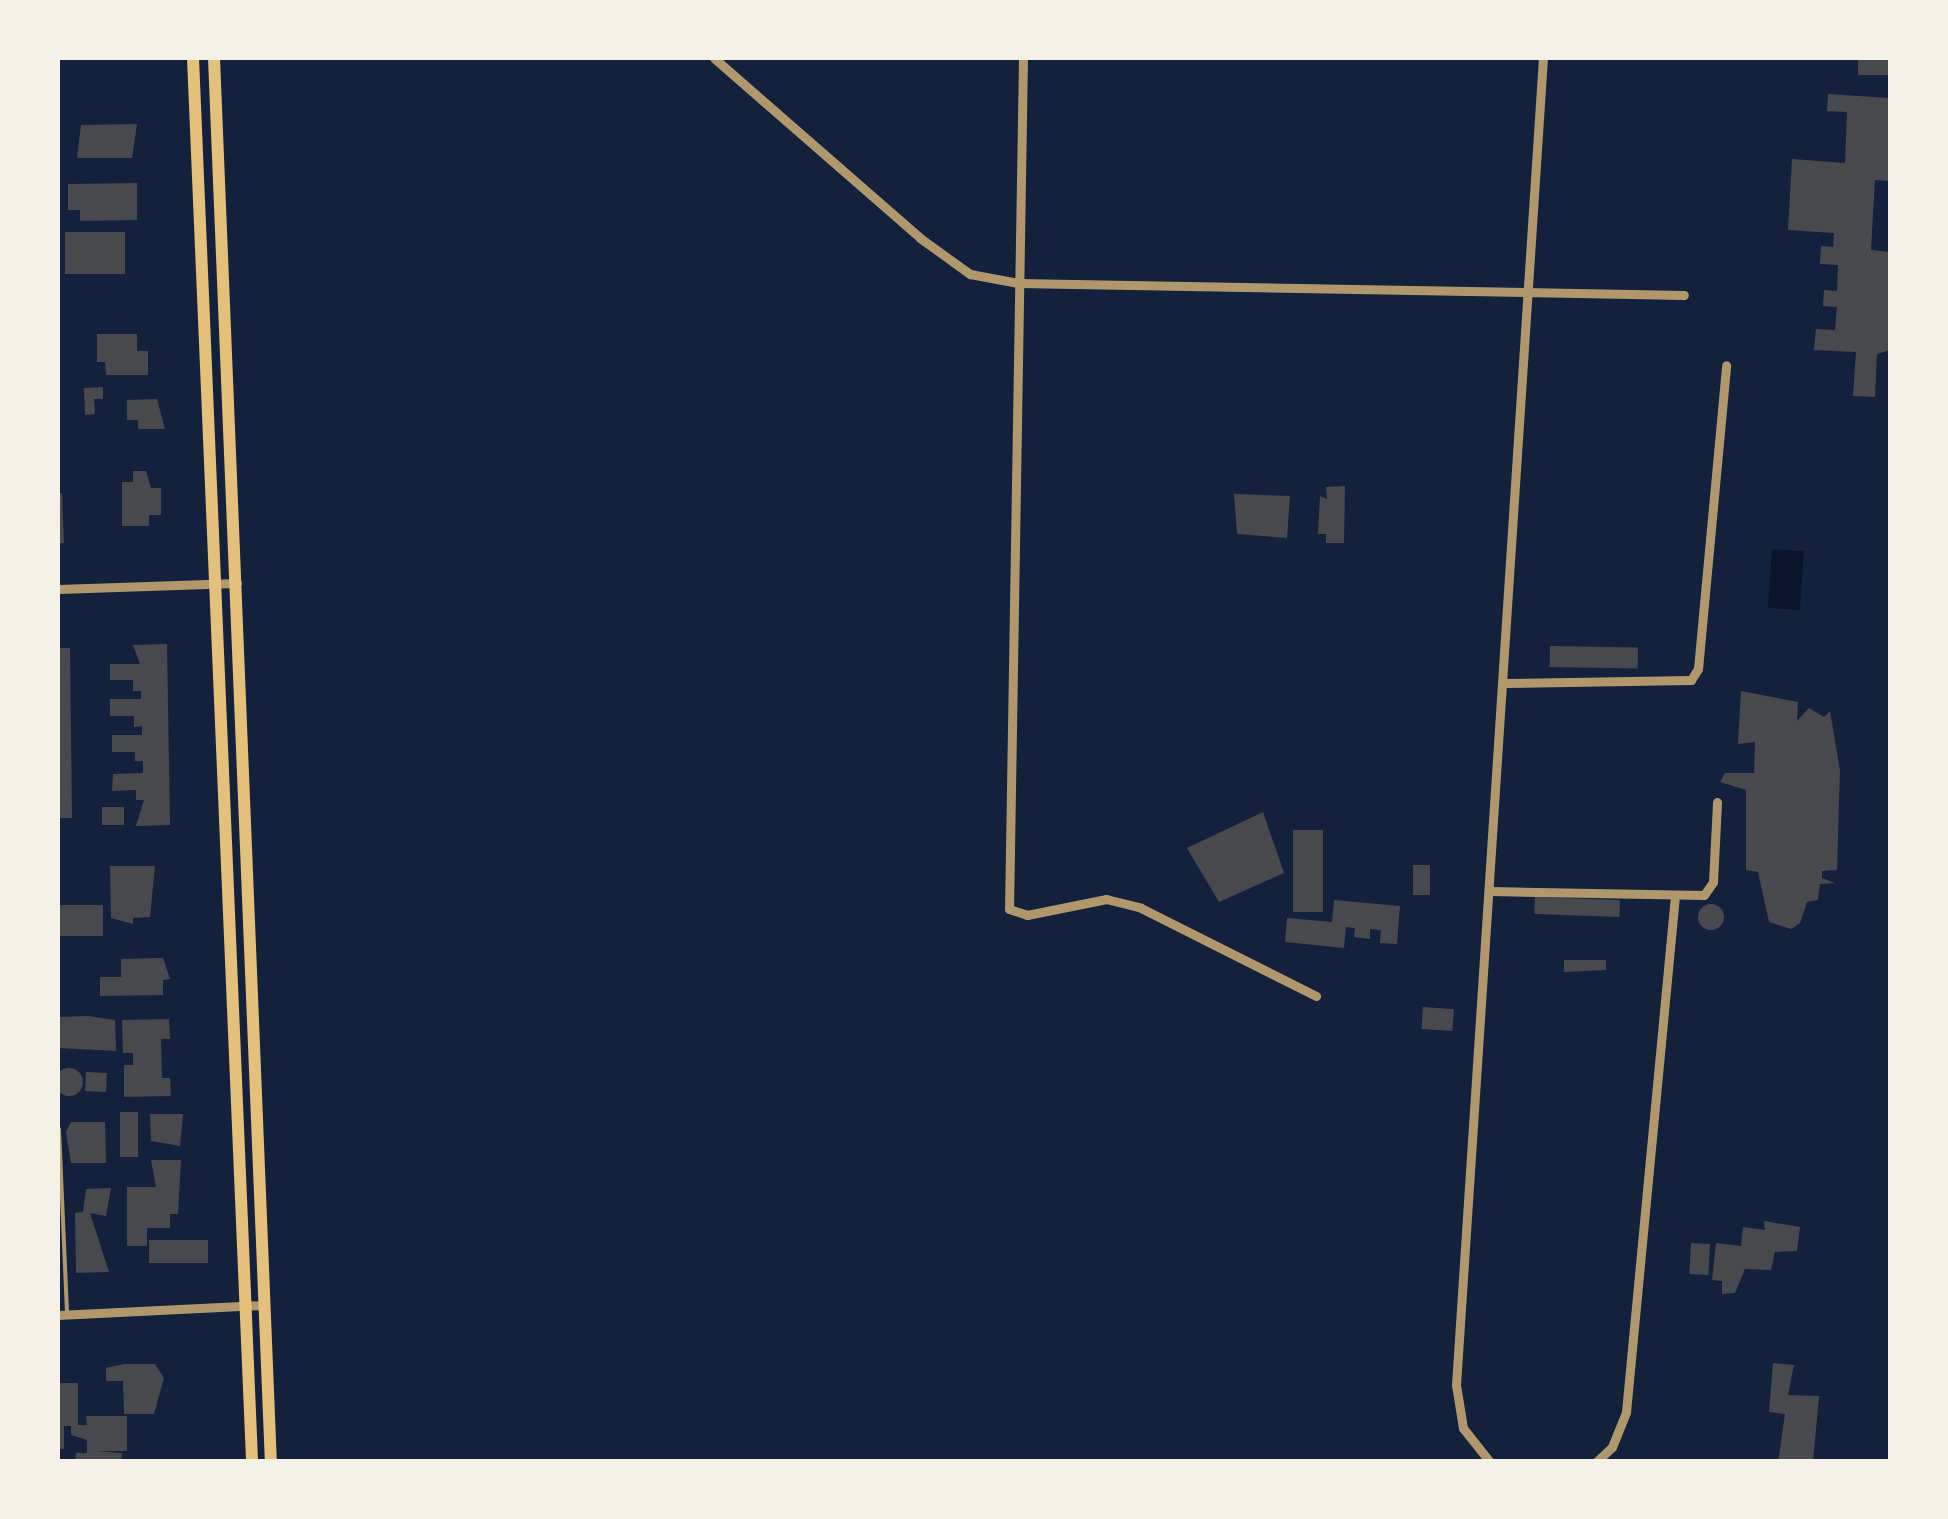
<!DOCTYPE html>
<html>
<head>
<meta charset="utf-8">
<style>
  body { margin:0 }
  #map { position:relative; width:1948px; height:1519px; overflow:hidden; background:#14213d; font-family:"Work Sans",sans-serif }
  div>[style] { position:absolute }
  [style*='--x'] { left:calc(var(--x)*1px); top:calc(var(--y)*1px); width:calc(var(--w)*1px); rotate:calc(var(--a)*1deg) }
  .water>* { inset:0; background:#0b132b; transform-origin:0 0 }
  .building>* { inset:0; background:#48494c; transform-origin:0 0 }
  .round { border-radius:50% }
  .service>* { height:4px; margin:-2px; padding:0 2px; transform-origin:2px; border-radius:2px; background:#b1986c }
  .minor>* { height:9px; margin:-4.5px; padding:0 4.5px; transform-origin:4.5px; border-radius:4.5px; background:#b1986c }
  .secondary>* { height:12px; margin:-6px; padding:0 6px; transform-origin:6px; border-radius:6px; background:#e5c07b }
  span { translate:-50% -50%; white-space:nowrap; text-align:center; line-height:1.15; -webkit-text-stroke:8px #f6f1e7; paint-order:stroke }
  .frame { position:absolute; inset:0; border:60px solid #f6f1e7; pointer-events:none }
</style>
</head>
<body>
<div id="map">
  <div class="water">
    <i style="left:1772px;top:549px;width:32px;height:59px;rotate:4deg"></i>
  </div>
  <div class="building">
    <i style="left:1858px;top:58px;width:32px;height:17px"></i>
    <i style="clip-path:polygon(1828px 94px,1890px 98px,1890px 181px,1875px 180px,1871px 250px,1890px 252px,1890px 350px,1877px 354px,1875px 397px,1853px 396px,1856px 352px,1814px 350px,1816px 329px,1835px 330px,1837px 307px,1823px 306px,1824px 290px,1837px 291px,1838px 265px,1820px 264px,1821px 246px,1833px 247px,1834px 233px,1788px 230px,1792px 159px,1845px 163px,1847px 112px,1827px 111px)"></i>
    <i style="clip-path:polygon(137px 124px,132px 158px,77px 158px,81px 125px)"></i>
    <i style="clip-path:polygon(137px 183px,137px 220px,80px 221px,80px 210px,68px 210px,68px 184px)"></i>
    <i style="left:65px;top:232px;width:60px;height:42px"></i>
    <i style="clip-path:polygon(97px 334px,137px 334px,137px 351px,148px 351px,148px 375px,106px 375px,105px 362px,97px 362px)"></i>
    <i style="clip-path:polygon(103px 387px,103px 399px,94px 399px,95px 414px,85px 415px,84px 388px)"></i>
    <i style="clip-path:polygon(157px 399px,165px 429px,138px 429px,138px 420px,127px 420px,127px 400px)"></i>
    <i style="clip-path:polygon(133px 471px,146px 471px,151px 488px,161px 488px,161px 515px,149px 515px,149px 526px,122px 526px,122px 482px,133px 482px)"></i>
    <i style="clip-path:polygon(1345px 486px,1344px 543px,1326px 543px,1326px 534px,1318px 534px,1320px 496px,1327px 499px,1326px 487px)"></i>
    <i style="clip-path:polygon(58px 493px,62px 493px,64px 543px,58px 543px)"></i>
    <i style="clip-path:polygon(1234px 494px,1290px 496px,1287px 538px,1237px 534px)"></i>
    <i style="clip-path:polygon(167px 644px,170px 825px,136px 826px,144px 800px,136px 800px,136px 790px,112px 791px,113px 774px,143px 773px,143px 761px,135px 761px,135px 752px,112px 752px,112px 735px,142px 735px,142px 726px,134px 727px,134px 716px,110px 716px,110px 699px,141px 699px,141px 691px,133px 691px,133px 680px,110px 680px,110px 664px,140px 664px,133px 645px)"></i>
    <i style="left:1550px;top:646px;width:88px;height:21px;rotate:1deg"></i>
    <i style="clip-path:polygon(58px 648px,70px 648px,72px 818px,58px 818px)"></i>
    <i style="clip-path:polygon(1741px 691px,1798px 702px,1797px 721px,1809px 708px,1824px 717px,1830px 711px,1840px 770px,1837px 870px,1822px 871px,1822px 878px,1835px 883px,1820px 884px,1818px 900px,1807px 902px,1800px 923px,1791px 929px,1769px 922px,1758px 872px,1746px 870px,1746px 790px,1720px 782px,1725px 773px,1754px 773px,1755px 742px,1738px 744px)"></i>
    <i style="left:102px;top:807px;width:22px;height:18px"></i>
    <i style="clip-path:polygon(1263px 812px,1284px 873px,1219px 902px,1187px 848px)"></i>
    <i style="left:1293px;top:830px;width:30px;height:82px"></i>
    <i style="left:1413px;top:865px;width:17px;height:30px"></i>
    <i style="clip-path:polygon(110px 866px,155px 866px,150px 917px,133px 918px,133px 924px,111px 918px)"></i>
    <i style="left:1535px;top:897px;width:85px;height:17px;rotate:2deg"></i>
    <i style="clip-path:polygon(1334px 900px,1400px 906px,1397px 944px,1380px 943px,1381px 930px,1370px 929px,1370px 939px,1354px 937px,1355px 928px,1346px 927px,1344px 948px,1285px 942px,1287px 918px,1332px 922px)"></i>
    <i class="round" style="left:1698px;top:904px;width:26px;height:26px"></i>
    <i style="left:58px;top:905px;width:45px;height:31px"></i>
    <i style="clip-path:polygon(163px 958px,170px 979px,163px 980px,163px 995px,100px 996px,100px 977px,121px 977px,121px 959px)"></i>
    <i style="clip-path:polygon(1564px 960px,1606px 960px,1606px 970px,1564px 972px)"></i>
    <i style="left:1423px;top:1007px;width:31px;height:22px;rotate:4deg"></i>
    <i style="clip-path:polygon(88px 1016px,115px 1020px,116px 1051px,58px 1048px,58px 1017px)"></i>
    <i style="clip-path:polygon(169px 1019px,170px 1039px,161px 1039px,162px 1078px,170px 1078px,171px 1096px,124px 1097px,124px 1065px,133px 1065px,133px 1053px,123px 1053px,122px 1020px)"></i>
    <i class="round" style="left:55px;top:1068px;width:28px;height:28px"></i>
    <i style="left:86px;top:1072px;width:21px;height:19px;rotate:3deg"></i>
    <i style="left:120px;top:1112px;width:18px;height:45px"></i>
    <i style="clip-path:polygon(150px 1114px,183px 1114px,180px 1146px,151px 1141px)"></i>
    <i style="clip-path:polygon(71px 1122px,105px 1122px,106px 1163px,71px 1163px,66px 1132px)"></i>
    <i style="clip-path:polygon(151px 1160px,181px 1160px,178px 1214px,170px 1214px,170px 1228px,147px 1228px,147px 1246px,127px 1246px,127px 1187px,156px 1187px)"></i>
    <i style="clip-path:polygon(111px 1188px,106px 1216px,90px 1213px,109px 1272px,76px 1273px,75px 1213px,83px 1212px,86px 1189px)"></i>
    <i style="clip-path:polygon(1764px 1221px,1800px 1227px,1797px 1251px,1775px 1252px,1771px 1270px,1745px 1269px,1735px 1293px,1722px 1294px,1722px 1281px,1712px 1280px,1716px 1243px,1741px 1246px,1743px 1227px,1765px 1230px)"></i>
    <i style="left:208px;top:1240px;width:23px;height:59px;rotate:90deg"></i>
    <i style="left:1691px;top:1243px;width:19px;height:31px;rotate:3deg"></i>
    <i style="clip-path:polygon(1773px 1363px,1794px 1365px,1788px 1395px,1819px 1396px,1813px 1462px,1778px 1462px,1785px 1414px,1769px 1412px)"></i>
    <i style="clip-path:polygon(124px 1364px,155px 1364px,164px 1378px,154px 1414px,124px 1414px,123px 1381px,106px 1381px,106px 1368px)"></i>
    <i style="clip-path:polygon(58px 1383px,78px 1383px,78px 1425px,87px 1425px,86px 1416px,127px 1416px,127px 1451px,97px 1451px,122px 1453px,121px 1462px,75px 1462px,76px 1453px,87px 1453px,87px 1440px,71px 1435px,71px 1426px,64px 1426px,64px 1449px,58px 1449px)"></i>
  </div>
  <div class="service">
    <i style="--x:59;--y:1129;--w:185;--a:87.5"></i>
  </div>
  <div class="minor">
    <i style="--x:714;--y:58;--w:274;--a:41.1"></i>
    <i style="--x:920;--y:238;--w:62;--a:35.8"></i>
    <i style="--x:970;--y:274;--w:49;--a:10.6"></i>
    <i style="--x:1018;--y:283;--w:666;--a:1.03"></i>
    <i style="--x:1023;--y:58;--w:851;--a:90.94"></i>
    <i style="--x:1009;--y:909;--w:19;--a:18"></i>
    <i style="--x:1027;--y:915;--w:81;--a:-11.4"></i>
    <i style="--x:1106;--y:899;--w:36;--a:14"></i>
    <i style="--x:1141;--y:908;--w:196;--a:26.7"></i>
    <i style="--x:58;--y:589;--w:179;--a:-1.9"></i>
    <i style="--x:1504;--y:683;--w:187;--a:-0.9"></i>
    <i style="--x:1691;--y:680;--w:13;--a:-58"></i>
    <i style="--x:1698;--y:669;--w:305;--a:-84.7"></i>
    <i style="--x:1490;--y:891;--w:214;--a:1.1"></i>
    <i style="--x:1704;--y:895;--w:16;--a:-55"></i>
    <i style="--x:1713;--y:882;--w:80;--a:-87.1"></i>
    <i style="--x:58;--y:1315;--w:206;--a:-2.8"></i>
    <i style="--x:1490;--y:1462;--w:43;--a:-128.5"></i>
    <i style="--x:1463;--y:1428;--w:44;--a:-99.2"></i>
    <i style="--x:1456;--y:1385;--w:1330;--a:-86.25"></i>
    <i style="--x:1596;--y:1462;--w:22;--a:-43"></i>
    <i style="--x:1612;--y:1447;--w:38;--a:-68"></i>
    <i style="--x:1626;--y:1412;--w:518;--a:-84.58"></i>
  </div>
  <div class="secondary">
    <i style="--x:193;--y:58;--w:1405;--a:87.59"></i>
    <i style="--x:214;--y:58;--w:1405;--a:87.68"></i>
  </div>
  <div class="frame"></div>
</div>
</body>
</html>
